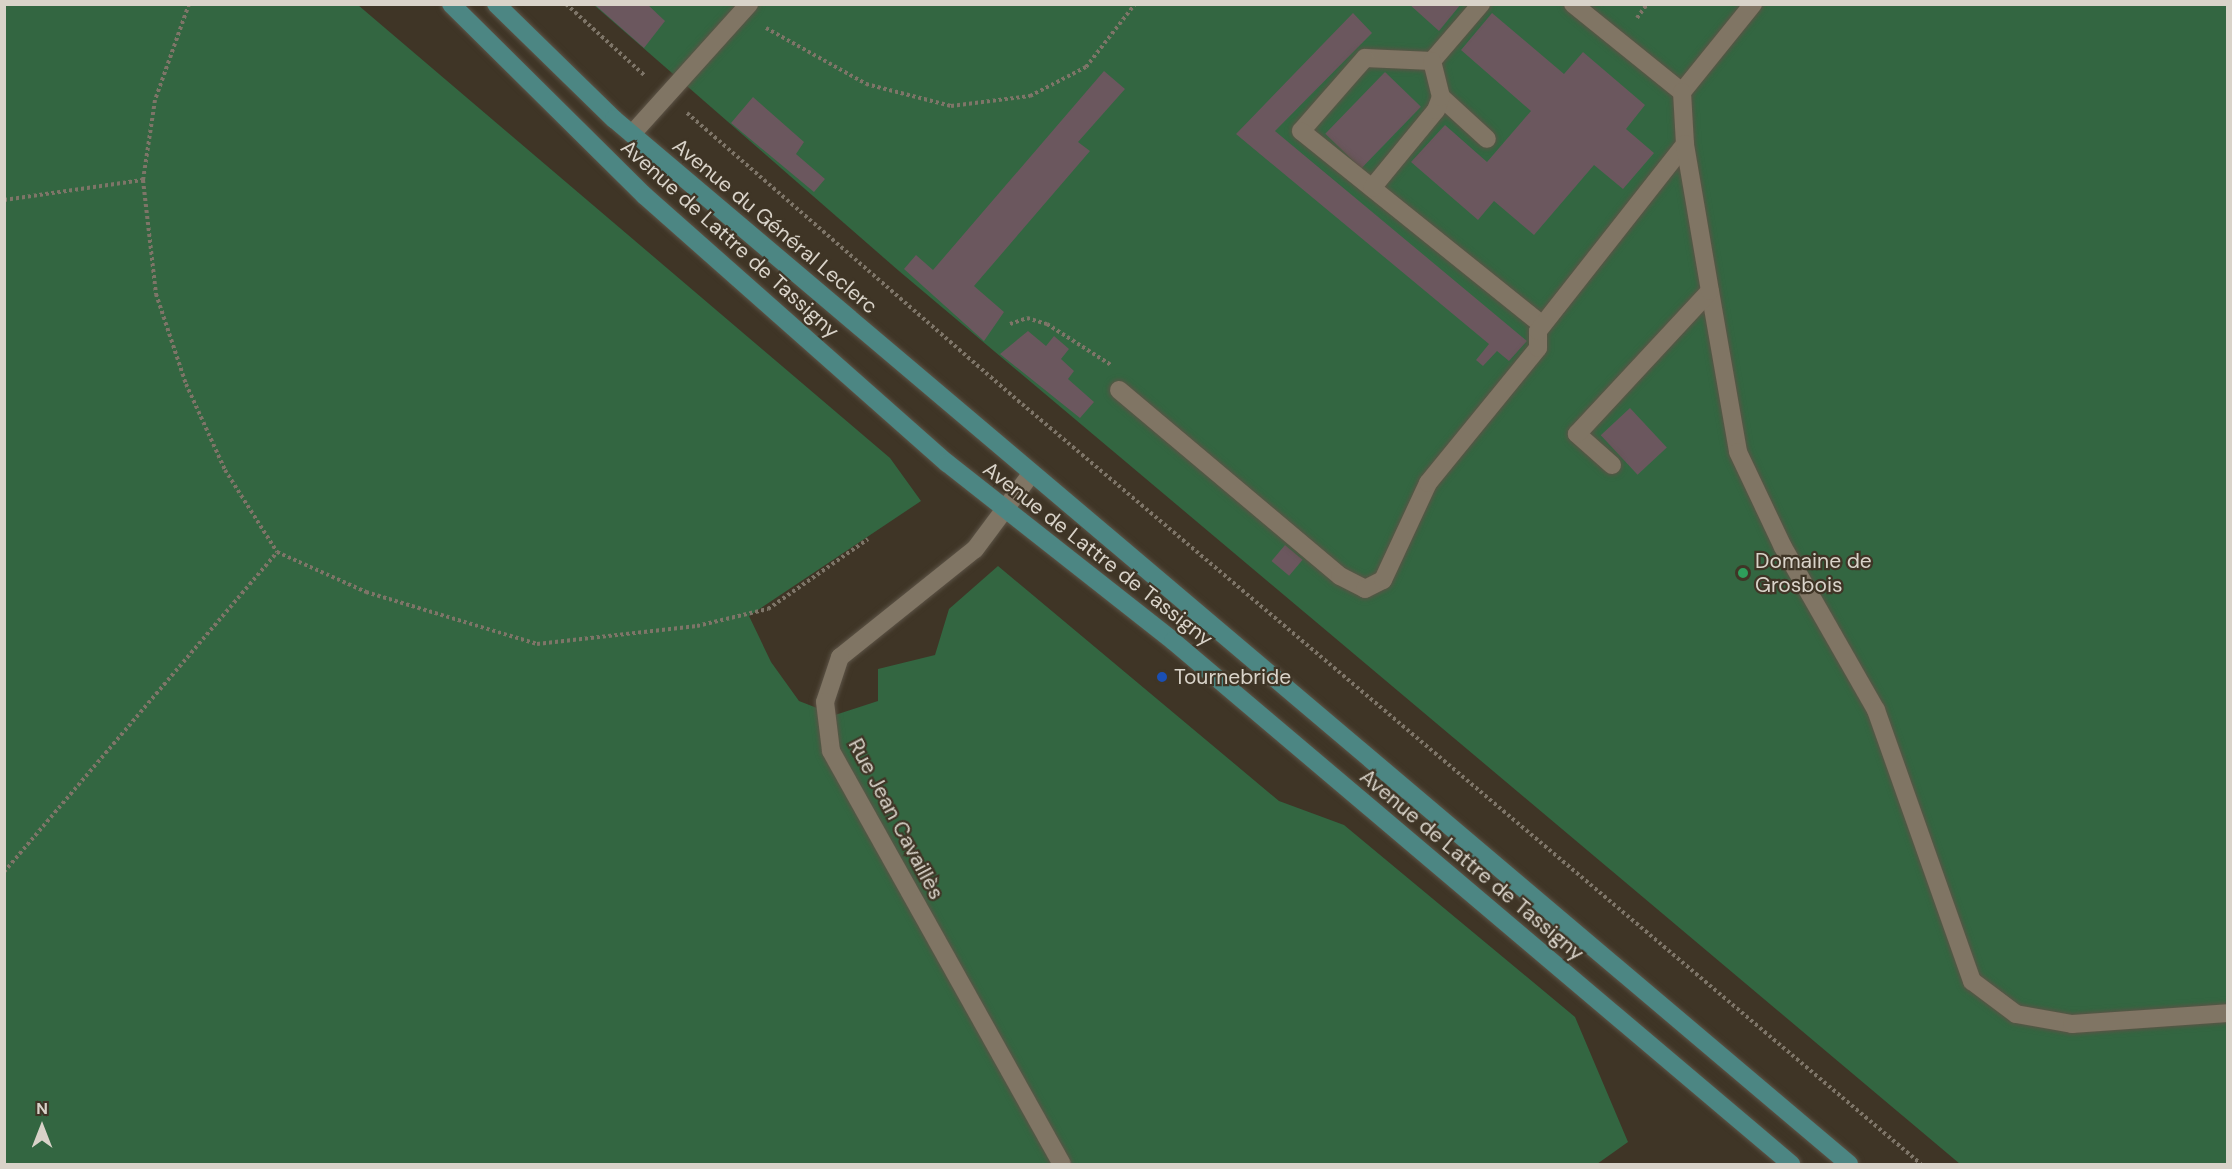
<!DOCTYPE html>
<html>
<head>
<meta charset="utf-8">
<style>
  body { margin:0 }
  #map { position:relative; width:2232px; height:1169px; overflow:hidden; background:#3f3526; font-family:"DM Sans",sans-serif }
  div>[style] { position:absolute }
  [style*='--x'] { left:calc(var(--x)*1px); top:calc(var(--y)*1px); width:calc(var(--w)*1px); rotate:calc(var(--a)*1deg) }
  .green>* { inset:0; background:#336641 }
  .building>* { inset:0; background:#6b575e; transform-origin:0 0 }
  .path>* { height:4px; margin-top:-2px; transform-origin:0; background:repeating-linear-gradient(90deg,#7e7568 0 3px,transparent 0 6px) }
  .roads { filter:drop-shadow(0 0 2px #5c5346) drop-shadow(0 0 2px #5c5346) }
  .service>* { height:18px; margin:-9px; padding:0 9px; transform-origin:9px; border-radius:9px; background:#807564 }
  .minor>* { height:18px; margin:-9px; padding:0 9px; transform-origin:9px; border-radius:9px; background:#807564 }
  .primary>* { height:18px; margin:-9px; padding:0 9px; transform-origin:9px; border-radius:9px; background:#4c8683 }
  .dots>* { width:16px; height:16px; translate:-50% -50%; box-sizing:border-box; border:3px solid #3f3526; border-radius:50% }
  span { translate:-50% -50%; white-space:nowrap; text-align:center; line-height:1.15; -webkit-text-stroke:4.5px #3f3526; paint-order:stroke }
  .street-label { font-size:21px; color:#d9d3c9 }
  .poi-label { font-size:21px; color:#d9d3c9 }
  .left { translate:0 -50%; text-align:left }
  .frame { position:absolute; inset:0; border:6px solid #d9d3c9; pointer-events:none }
  .north { position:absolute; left:12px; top:1097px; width:60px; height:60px; -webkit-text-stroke:4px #3f3526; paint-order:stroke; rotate:0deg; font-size:16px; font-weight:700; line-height:24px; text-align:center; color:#d9d3c9 }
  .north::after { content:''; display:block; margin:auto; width:21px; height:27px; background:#d9d3c9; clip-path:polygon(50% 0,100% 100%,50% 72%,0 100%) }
</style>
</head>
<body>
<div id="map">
  <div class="green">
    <i style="clip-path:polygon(5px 4px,358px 5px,890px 458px,921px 501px,749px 616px,771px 662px,799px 701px,835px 715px,878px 701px,878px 669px,935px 655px,949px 609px,998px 566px,1279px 801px,1344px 825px,1575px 1017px,1628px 1142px,1597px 1164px,5px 1164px)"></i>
    <i style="clip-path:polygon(594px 5px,2227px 5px,2227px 1164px,1960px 1164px,899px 271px)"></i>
  </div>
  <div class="building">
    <i style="clip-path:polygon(594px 4px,647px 4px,665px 21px,644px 48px)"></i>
    <i style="clip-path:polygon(1409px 4px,1461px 4px,1439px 31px)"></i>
    <i style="clip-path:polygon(1353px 13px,1372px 33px,1275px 131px,1527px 341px,1509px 361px,1497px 351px,1483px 366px,1476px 360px,1489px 344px,1236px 134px)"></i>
    <i style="clip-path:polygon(1492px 13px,1564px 74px,1583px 52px,1645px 105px,1626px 129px,1654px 153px,1623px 189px,1594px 165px,1534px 235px,1494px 201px,1478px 220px,1411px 162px,1445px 125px,1487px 162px,1531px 111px,1461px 50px)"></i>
    <i style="clip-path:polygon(1104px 71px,1125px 89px,1078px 142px,1090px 151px,974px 286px,1004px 312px,984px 341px,904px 269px,916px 255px,933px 270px)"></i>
    <i style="left:1385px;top:72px;width:50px;height:86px;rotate:44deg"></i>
    <i style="clip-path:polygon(753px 97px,804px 142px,796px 154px,825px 179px,814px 192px,731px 123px)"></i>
    <i style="clip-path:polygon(1028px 331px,1046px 346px,1054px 336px,1069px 349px,1061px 359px,1074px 371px,1068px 379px,1094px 402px,1080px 418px,1000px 354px)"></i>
    <i style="left:1630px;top:408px;width:54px;height:40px;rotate:47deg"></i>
    <i style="left:1285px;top:545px;width:23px;height:21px;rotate:40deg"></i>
  </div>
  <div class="path">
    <i style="--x:189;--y:4;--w:102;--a:109.5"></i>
    <i style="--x:155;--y:100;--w:81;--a:98.5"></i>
    <i style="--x:143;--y:180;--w:115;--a:83.5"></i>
    <i style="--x:156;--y:294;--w:95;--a:71.6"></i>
    <i style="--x:186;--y:384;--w:94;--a:65.6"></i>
    <i style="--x:225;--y:470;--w:97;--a:57.6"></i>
    <i style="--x:566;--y:4;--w:107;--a:42.3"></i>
    <i style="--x:1637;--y:18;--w:17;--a:-54"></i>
    <i style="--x:766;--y:28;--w:115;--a:29.2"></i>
    <i style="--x:866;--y:84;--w:88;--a:14.5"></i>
    <i style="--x:951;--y:106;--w:80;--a:-7.2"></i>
    <i style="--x:1030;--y:96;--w:63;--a:-27.4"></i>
    <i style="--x:1086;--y:67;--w:80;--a:-52.1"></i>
    <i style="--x:687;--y:113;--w:444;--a:41"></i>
    <i style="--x:1022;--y:404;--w:1177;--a:40.21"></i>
    <i style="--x:4;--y:200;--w:140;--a:-8.2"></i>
    <i style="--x:1010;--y:324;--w:18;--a:-19"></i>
    <i style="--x:1027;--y:318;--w:21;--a:17"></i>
    <i style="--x:1047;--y:324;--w:76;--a:32.6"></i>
    <i style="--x:4;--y:872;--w:421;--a:-49.5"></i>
    <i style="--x:277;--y:552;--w:98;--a:24.2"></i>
    <i style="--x:366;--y:592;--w:179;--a:16.9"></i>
    <i style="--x:537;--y:644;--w:161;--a:-6.4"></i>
    <i style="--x:697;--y:626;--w:73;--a:-13.5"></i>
    <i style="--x:768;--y:609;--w:122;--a:-35"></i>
  </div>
  <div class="roads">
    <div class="service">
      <i style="--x:1481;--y:4;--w:75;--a:130.7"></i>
      <i style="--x:1432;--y:61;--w:67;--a:-177.4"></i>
      <i style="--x:1365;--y:58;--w:97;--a:131.2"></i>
      <i style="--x:1301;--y:131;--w:309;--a:38.8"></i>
      <i style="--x:1573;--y:4;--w:140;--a:38.9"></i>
      <i style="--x:1682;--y:92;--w:113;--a:-51.1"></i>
      <i style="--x:1441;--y:97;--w:62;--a:42.4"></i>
      <i style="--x:632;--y:134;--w:175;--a:-48"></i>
      <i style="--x:1372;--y:188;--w:101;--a:-50.6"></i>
      <i style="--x:1436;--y:110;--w:14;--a:-69"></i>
      <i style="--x:1441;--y:97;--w:37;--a:-104"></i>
      <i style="--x:1710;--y:291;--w:163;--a:80.1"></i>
      <i style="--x:1738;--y:452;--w:105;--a:64.7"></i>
      <i style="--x:1783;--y:547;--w:188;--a:60.3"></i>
      <i style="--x:1876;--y:710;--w:288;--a:70.5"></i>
      <i style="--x:1972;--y:981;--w:55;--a:36.9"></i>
      <i style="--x:2016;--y:1014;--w:57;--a:10.1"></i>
      <i style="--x:2072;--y:1024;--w:156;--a:-4"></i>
      <i style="--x:1119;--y:390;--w:289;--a:40.1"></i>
      <i style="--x:1340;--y:576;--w:28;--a:27"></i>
      <i style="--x:1365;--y:589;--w:20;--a:-27"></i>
      <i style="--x:1383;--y:580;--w:107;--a:-65.1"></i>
      <i style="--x:1428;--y:483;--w:174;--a:-50.8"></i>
      <i style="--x:1538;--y:348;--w:17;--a:-90"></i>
      <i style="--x:1538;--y:331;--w:238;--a:-51.8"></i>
      <i style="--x:1685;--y:144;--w:52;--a:-93.3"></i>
      <i style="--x:1612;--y:465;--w:47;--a:-138.5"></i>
      <i style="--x:1577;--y:434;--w:195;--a:-47.1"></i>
      <i style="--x:1710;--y:291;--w:149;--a:-99.7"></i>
    </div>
    <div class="minor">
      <i style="--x:1031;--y:474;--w:94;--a:126.7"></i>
      <i style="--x:975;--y:549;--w:173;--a:141.3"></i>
      <i style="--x:840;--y:657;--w:47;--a:108.4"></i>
      <i style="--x:825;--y:702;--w:49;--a:83"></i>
      <i style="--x:831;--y:751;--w:473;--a:60.8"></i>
    </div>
    <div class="primary">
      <i style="--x:451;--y:4;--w:273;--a:44.7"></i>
      <i style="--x:645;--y:196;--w:403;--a:41.5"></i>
      <i style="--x:947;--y:463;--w:288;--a:38.2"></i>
      <i style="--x:1173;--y:641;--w:810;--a:40.24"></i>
      <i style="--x:496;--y:4;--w:165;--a:44.3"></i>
      <i style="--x:614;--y:119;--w:1618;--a:40.24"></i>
    </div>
  </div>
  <div class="dots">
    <i style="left:1743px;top:573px;background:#2e9e5b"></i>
    <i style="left:1162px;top:677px;background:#1a4fb4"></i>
  </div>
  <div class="street-label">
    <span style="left:775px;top:226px;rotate:40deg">Avenue du Général Leclerc</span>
    <span style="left:730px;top:239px;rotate:42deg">Avenue de Lattre de Tassigny</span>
    <span style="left:1098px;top:554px;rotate:38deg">Avenue de Lattre de Tassigny</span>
    <span style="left:896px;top:819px;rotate:62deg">Rue Jean Cavaillès</span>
    <span style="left:1472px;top:865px;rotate:40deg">Avenue de Lattre de Tassigny</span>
  </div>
  <div class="poi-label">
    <span class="left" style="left:1755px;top:573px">Domaine de<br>Grosbois</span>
    <span class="left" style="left:1174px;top:677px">Tournebride</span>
  </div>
  <div class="frame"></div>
  <div class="north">N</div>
</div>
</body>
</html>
